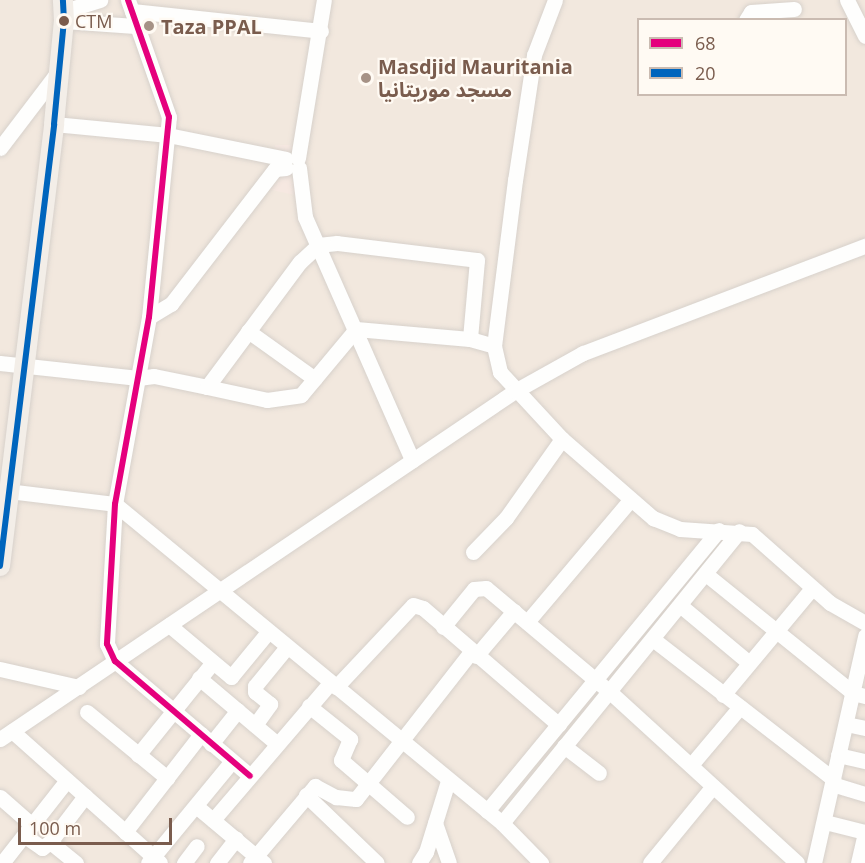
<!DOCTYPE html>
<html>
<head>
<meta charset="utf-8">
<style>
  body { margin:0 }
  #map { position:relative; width:865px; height:863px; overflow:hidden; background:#f9f5f0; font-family:"Open Sans","Noto Sans Arabic",sans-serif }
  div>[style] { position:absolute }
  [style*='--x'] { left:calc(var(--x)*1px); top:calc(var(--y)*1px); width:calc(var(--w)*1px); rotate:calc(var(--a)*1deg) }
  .residential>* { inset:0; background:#f2e8de }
  .commercial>* { inset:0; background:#f6e8e1 }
  .roads { filter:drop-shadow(0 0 2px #d7d1cb) drop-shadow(0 0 2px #d7d1cb) }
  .minor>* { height:15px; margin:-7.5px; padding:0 7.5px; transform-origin:7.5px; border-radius:7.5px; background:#fefefd }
  .major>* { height:20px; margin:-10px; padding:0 10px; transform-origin:10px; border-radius:10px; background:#f3eee8 }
  .bus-1>* { height:6px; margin:-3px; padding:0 3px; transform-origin:3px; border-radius:3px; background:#e5007d }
  .bus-2>* { height:6px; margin:-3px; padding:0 3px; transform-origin:3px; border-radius:3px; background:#0065bd }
  .dots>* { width:16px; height:16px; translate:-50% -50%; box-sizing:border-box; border:3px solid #fffaf3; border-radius:50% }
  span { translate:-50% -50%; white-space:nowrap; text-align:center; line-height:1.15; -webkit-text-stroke:4.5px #fffaf3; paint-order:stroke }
  .bus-label { font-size:18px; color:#7a5c4d }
  .left { translate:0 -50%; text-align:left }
  .poi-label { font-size:20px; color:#7a5c4d; font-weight:700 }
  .legend { position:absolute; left:637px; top:18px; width:210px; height:78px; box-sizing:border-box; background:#fffaf3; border:2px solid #cabbb1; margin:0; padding:8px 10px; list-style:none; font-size:18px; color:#7a5c4d }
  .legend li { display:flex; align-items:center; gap:12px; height:30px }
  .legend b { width:30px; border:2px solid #cabbb1 }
  .scale { position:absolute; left:18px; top:818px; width:154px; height:27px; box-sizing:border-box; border:3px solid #7a5c4d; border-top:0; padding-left:8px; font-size:18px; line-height:21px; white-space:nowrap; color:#7a5c4d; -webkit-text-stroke:4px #fffaf3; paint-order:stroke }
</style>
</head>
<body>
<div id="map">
  <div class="residential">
    <i style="clip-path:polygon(evenodd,0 0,865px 0,865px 863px,0 863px,0 0,638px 20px,846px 20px,846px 94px,638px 94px,638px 20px)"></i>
  </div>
  <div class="commercial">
    <i style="clip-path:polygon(275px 145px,301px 145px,300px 196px,262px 188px,274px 174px)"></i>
  </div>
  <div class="roads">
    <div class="minor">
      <i style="--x:128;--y:0;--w:124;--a:70.7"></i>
      <i style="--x:169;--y:117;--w:201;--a:95.7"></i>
      <i style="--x:149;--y:317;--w:190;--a:100.3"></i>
      <i style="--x:115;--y:504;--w:140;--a:93.3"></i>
      <i style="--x:107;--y:644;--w:19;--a:65"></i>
      <i style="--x:115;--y:661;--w:177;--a:40.4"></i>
      <i style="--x:555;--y:0;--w:59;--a:110.9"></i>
      <i style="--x:534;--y:55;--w:126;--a:98.6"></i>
      <i style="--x:515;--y:180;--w:167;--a:97.2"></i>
      <i style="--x:494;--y:346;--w:27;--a:77"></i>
      <i style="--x:500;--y:372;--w:91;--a:47.2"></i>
      <i style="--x:562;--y:439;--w:121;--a:41"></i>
      <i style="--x:653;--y:518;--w:29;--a:22"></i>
      <i style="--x:680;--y:529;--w:72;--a:4"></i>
      <i style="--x:752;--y:534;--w:104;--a:41.5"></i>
      <i style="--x:830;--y:603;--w:40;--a:29.7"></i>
      <i style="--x:847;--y:0;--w:40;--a:63.4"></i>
      <i style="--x:64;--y:11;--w:38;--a:-17"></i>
      <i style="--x:132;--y:11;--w:190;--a:6"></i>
      <i style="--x:746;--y:20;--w:9;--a:-58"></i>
      <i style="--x:751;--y:12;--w:43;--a:-4"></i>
      <i style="--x:64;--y:21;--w:71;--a:4"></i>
      <i style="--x:54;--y:124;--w:115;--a:5.5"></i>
      <i style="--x:168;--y:135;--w:120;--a:11.5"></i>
      <i style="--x:0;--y:148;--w:96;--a:-52.7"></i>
      <i style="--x:298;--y:158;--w:160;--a:-80.7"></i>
      <i style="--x:299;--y:168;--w:49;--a:83"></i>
      <i style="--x:305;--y:217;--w:266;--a:66.2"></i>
      <i style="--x:149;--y:317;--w:26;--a:-31"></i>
      <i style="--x:171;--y:304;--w:170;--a:-52.4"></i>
      <i style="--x:275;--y:169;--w:11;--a:-5"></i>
      <i style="--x:248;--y:331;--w:82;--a:35.6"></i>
      <i style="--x:0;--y:363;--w:139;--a:6.2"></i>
      <i style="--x:138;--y:378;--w:16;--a:-7"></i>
      <i style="--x:154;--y:376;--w:54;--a:11.7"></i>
      <i style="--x:207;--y:387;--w:156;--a:-53.4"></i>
      <i style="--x:300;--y:262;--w:25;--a:-43"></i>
      <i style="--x:318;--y:245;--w:19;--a:-6"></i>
      <i style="--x:337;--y:243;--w:141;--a:6.9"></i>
      <i style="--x:477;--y:260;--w:79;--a:95.1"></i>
      <i style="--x:207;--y:387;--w:61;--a:12.2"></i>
      <i style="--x:267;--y:400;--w:34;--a:-8"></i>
      <i style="--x:301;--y:395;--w:86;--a:-50.2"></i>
      <i style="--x:356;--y:329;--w:114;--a:5"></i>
      <i style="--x:470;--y:339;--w:25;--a:16"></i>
      <i style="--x:8;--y:491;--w:108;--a:6.9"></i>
      <i style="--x:115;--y:504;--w:502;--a:39.5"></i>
      <i style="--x:502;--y:823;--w:56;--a:45.7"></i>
      <i style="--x:473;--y:552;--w:47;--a:-45.9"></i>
      <i style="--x:506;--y:518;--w:97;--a:-54.7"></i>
      <i style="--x:707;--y:575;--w:188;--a:38.9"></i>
      <i style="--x:853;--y:693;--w:12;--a:14"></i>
      <i style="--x:681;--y:606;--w:87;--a:39.9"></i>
      <i style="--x:527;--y:622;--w:160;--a:-49.8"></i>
      <i style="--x:169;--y:625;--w:81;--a:40"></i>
      <i style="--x:231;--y:677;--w:58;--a:-50.6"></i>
      <i style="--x:443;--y:627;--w:49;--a:-50.8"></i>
      <i style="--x:474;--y:589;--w:12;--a:-5"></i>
      <i style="--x:486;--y:588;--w:162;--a:40"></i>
      <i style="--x:610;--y:692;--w:253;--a:42.4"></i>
      <i style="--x:654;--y:640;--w:227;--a:37.8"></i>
      <i style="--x:476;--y:656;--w:59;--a:-49.8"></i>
      <i style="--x:0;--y:669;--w:81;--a:12.8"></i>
      <i style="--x:199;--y:678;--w:102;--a:40.2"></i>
      <i style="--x:336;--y:687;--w:112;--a:-46.8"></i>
      <i style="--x:413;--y:605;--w:10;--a:17"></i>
      <i style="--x:423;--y:608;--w:179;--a:40.7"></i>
      <i style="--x:723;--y:695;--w:139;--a:-50.2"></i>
      <i style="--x:309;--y:706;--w:53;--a:38.8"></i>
      <i style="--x:350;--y:739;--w:23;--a:113"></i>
      <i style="--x:341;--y:760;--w:87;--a:40.8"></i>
      <i style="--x:87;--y:712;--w:104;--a:39.5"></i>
      <i style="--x:846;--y:724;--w:19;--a:12"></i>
      <i style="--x:255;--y:725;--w:26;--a:-54"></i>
      <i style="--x:270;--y:704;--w:19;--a:-141"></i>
      <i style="--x:255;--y:692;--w:6;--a:-90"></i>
      <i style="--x:255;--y:686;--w:50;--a:-50.6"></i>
      <i style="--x:12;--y:731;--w:198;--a:41.7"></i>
      <i style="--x:0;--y:739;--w:622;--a:-34.05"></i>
      <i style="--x:515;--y:391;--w:78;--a:-29.2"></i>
      <i style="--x:583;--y:353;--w:302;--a:-20.8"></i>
      <i style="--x:211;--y:744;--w:43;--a:-51.5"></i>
      <i style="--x:564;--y:746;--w:44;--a:37.6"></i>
      <i style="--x:138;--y:755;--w:119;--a:-51.1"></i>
      <i style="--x:838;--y:755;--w:28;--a:13"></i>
      <i style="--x:691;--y:765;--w:76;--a:-49.8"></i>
      <i style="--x:832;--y:784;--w:34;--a:17"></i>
      <i style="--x:306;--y:795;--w:98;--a:43.8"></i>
      <i style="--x:0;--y:797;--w:43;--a:41.2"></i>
      <i style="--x:196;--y:806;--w:89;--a:40"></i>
      <i style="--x:487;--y:811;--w:364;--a:-50.5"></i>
      <i style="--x:213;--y:820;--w:180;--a:-49.5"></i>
      <i style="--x:825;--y:822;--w:41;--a:14"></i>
      <i style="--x:435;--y:823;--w:42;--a:70.7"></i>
      <i style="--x:502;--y:823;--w:376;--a:-50.9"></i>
      <i style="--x:125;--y:832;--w:124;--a:-52.2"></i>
      <i style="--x:25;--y:836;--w:21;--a:35"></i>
      <i style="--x:42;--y:848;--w:10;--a:-37"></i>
      <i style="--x:2;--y:863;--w:105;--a:-51.9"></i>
      <i style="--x:76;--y:863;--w:33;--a:-141"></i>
      <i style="--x:50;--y:842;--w:58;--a:-52.7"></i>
      <i style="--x:148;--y:863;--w:132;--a:-50.5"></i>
      <i style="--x:184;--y:863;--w:21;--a:-53"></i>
      <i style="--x:217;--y:863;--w:31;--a:-52"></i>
      <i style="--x:250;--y:863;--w:101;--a:-49.8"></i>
      <i style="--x:315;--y:786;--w:24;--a:28"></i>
      <i style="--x:336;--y:797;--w:20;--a:6"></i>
      <i style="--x:356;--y:799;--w:187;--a:-52"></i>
      <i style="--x:419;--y:863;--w:13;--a:-58"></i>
      <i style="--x:426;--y:852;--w:74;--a:-72.8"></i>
      <i style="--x:650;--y:863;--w:99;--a:-50.7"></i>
      <i style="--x:814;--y:863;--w:233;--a:-77.3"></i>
      <i style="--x:858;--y:863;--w:32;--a:-77"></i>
    </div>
    <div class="major">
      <i style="--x:0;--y:566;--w:445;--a:-83"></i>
      <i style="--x:54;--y:124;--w:103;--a:-84.5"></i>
      <i style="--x:64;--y:21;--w:21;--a:-93"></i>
    </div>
  </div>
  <div class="bus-1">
    <i style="--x:128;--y:0;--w:124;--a:70.7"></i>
    <i style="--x:169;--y:117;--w:201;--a:95.7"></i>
    <i style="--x:149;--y:317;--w:190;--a:100.3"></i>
    <i style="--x:115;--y:504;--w:140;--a:93.3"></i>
    <i style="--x:107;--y:644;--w:19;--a:65"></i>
    <i style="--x:115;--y:661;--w:177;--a:40.4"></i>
  </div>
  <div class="bus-2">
    <i style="--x:0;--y:566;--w:445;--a:-83"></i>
    <i style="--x:54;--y:124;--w:103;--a:-84.5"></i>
    <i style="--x:64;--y:21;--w:21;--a:-93"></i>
  </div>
  <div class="dots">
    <i style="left:64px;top:21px;background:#7a5c4d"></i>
    <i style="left:149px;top:26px;background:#a69286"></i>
    <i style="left:366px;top:78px;background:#a69286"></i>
  </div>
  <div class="bus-label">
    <span class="left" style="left:75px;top:21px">CTM</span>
  </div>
  <div class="poi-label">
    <span class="left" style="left:161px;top:26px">Taza PPAL</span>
    <span class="left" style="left:378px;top:78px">Masdjid Mauritania<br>مسجد موريتانيا</span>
  </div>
  <ul class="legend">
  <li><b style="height:8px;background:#e5007d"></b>68</li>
  <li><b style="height:8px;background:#0065bd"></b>20</li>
  </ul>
  <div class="scale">100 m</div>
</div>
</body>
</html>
